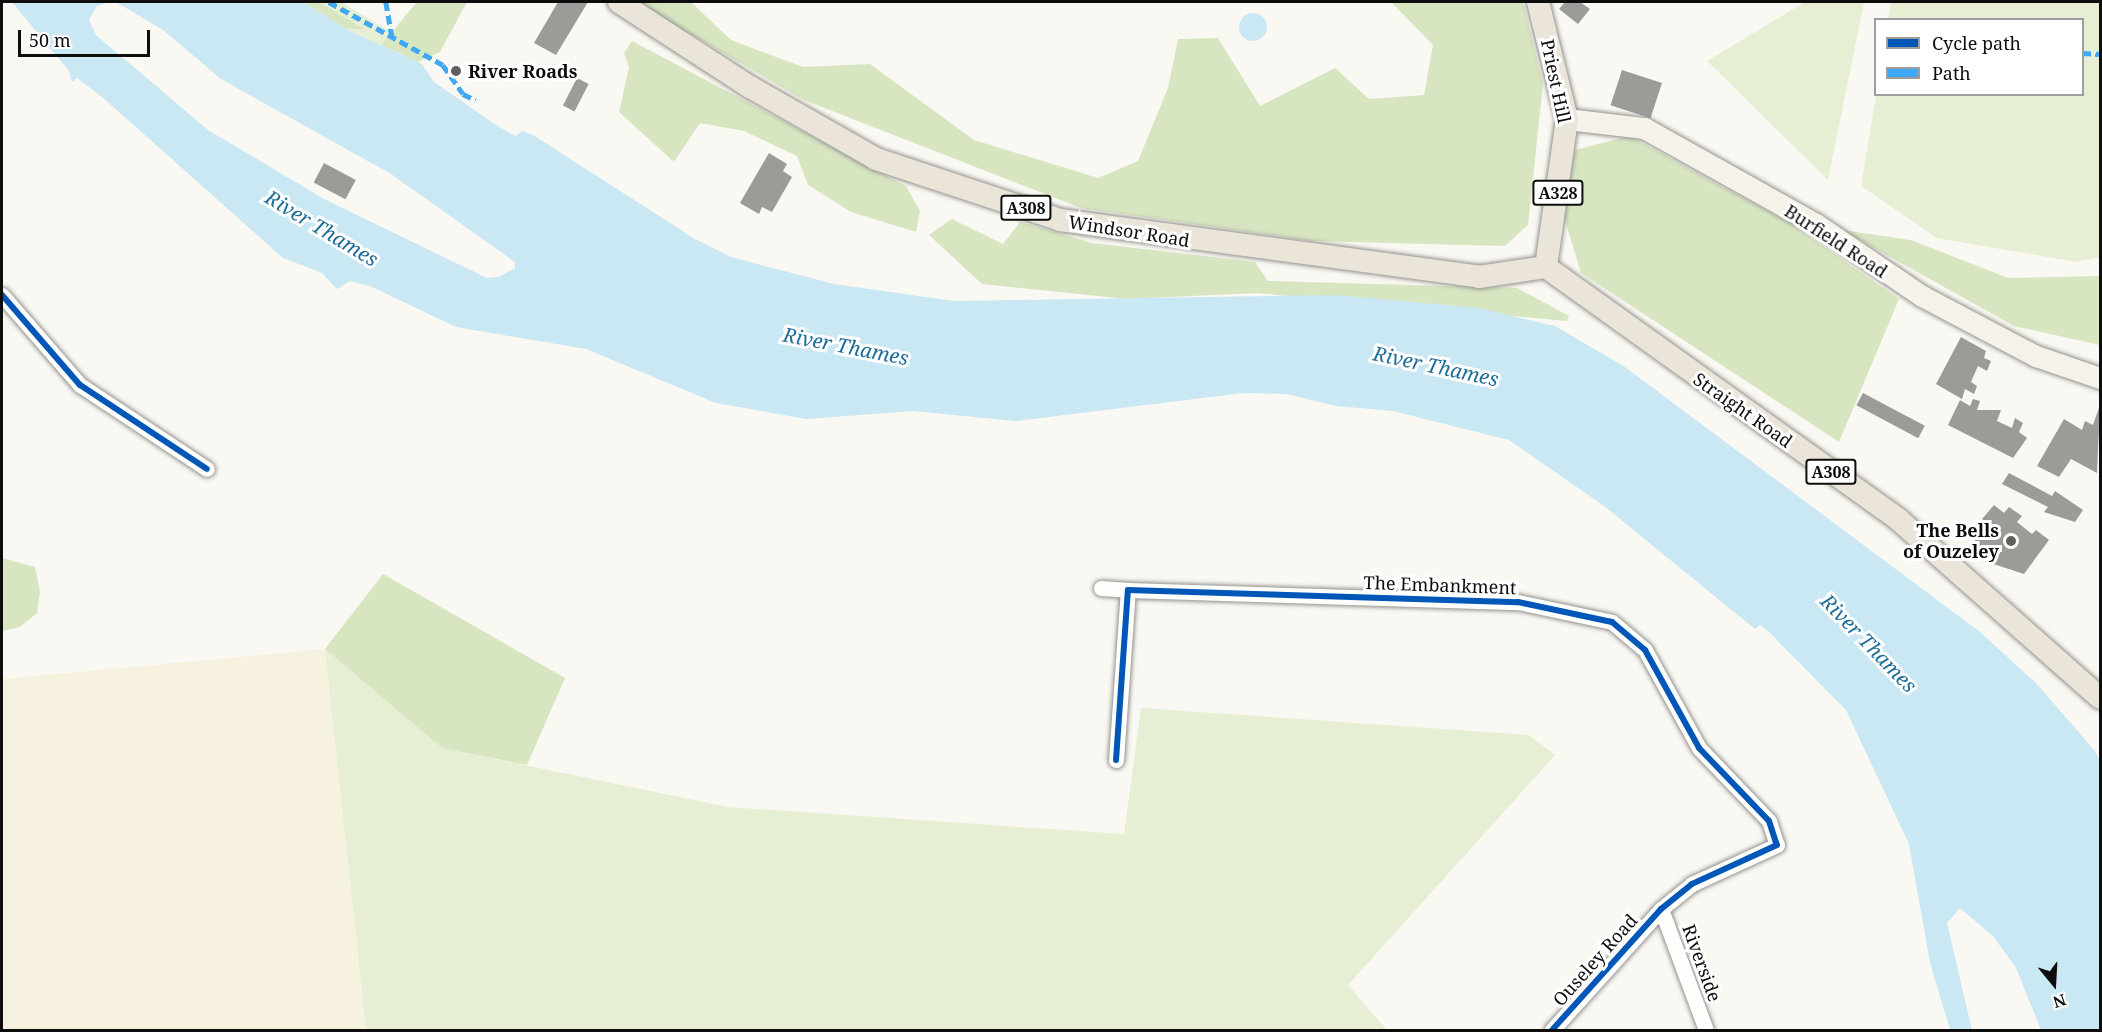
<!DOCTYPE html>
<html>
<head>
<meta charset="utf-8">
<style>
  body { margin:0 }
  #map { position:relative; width:2102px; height:1032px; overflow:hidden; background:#faf8f2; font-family:"Noto Serif",serif }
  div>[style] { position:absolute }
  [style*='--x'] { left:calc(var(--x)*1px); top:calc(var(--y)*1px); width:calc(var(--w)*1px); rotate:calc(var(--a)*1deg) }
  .farmland>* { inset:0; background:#f6f2df }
  .green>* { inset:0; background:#e6efd3 }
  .forest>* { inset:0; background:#d7e6c1 }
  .water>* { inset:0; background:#cae8f3 }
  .round { border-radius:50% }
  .building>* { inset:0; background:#9d9b98; transform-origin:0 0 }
  .roads { filter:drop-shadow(0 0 2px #949390) drop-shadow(0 0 2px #949390) }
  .minor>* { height:15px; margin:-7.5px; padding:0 7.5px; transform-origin:7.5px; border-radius:7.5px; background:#fefefd }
  .secondary>* { height:21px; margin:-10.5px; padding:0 10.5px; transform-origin:10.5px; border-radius:10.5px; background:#f5f2ea }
  .primary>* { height:22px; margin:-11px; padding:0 11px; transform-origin:11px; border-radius:11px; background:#ebe5d9 }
  .quiet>* { height:4.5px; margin-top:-2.25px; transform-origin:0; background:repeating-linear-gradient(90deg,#3fa9f5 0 9px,transparent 0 13.5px) }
  .cycleway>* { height:6px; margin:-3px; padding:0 3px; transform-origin:3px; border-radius:3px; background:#0057b8 }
  .dots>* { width:16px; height:16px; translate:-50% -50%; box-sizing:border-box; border:3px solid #fff; border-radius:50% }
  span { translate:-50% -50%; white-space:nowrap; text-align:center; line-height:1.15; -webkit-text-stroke:6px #fff; paint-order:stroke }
  .shield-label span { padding:2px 4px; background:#fff; border:2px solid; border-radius:4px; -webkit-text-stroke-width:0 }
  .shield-label { font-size:16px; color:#0d0d0d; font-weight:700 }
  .poi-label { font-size:18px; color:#0d0d0d; font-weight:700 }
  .left { translate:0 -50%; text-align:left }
  .right { translate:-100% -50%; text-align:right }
  .street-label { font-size:18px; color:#0d0d0d }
  .water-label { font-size:20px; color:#1c6d99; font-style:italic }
  .frame { position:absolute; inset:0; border:3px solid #0d0d0d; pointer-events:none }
  .legend { position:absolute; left:1874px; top:18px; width:210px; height:78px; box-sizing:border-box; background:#fff; border:2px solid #9e9e9e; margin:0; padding:8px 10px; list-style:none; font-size:18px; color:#0d0d0d }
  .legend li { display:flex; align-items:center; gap:12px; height:30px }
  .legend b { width:30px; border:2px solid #9e9e9e }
  .north { position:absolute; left:2024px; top:954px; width:60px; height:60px; -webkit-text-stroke:4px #fff; paint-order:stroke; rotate:162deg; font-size:16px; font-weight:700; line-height:24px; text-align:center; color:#0d0d0d }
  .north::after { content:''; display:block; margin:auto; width:21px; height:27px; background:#0d0d0d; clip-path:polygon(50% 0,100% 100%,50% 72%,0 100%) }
  .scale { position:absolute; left:18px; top:30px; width:132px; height:27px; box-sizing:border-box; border:3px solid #0d0d0d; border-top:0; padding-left:8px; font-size:18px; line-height:21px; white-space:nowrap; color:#0d0d0d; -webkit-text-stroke:4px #fff; paint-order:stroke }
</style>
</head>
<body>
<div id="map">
  <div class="farmland">
    <i style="clip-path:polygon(325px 649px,366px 1030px,2px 1030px,2px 679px)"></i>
  </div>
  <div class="green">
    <i style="clip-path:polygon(319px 2px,341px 2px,393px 33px,381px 45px,346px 29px,363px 29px)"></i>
    <i style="clip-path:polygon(1805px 2px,1864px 2px,1828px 180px,1707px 61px)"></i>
    <i style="clip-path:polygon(1891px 2px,2100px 2px,2100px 257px,2077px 262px,1937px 238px,1861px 186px,1876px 95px,2082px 94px,2082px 20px,1888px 19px)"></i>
    <i style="clip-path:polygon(325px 649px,442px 748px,728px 807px,1124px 834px,1141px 708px,1529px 735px,1555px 755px,1348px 985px,1387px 1030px,366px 1030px)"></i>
  </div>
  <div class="forest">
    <i style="clip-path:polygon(303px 2px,319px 2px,364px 29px,346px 29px)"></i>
    <i style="clip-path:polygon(417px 2px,467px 2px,440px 52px,418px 62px,381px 45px)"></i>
    <i style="clip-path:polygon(635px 2px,691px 2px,731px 40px,803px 67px,870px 64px,974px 140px,1098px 178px,1138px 161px,1168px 88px,1178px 39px,1218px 38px,1260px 106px,1335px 68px,1369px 99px,1424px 95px,1433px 45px,1391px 2px,1523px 2px,1543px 84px,1528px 225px,1505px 246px,1312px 241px,1081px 208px,804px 100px)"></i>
    <i style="clip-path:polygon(632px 41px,906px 186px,920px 211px,916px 232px,851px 212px,808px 185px,797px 156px,744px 131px,700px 123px,674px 162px,619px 112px,629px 67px,624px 53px)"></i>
    <i style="clip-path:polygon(1629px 136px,1793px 225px,1899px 299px,1839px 442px,1581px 273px,1563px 214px,1575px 150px)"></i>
    <i style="clip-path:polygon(952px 219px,1003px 244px,1020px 222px,1092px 243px,1255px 262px,1268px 281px,1517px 288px,1569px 316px,1567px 321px,1257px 293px,1126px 299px,982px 284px,929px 235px)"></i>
    <i style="clip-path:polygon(1842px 230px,1911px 240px,2008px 278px,2100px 276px,2100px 345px,2014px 326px)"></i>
    <i style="clip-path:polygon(2px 558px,35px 567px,40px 592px,37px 613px,20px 627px,2px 631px)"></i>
    <i style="clip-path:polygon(383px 574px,565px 678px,527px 765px,442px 748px,325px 649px)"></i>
  </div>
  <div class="water">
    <i style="clip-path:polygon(12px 2px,108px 2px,97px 6px,89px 20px,96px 35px,208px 130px,324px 199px,487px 278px,499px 277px,515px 268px,515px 262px,391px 174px,221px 79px,163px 30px,116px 2px,303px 2px,346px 29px,422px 64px,434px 82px,499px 127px,516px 136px,522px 131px,533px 135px,695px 239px,731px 257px,834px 284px,954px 301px,1334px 295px,1479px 308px,1555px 326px,1625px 367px,1980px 632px,2036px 683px,2095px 751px,2100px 760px,2100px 1030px,2041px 1030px,2016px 968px,1993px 936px,1960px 908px,1947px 923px,1972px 1030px,1950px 1030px,1930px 963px,1909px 844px,1846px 710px,1768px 631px,1760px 625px,1755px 629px,1604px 506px,1509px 440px,1393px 411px,1336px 406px,1287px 394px,1243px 393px,1015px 421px,913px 411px,806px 419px,716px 403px,586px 349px,456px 327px,370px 286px,350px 281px,337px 289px,322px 273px,283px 258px,101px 96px,77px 78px,72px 82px,69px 71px)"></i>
    <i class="round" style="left:1239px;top:13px;width:28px;height:28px"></i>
  </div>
  <div class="building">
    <i style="clip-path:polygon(558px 2px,588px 2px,556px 55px,534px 43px)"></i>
    <i style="clip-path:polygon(1565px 2px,1580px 2px,1590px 9px,1578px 24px,1559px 9px)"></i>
    <i style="left:1622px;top:70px;width:42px;height:37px;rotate:18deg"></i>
    <i style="left:577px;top:78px;width:13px;height:31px;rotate:27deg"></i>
    <i style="clip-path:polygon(769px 153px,787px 164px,783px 171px,792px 177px,772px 212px,762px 207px,759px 214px,740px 203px)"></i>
    <i style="left:324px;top:163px;width:36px;height:22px;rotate:28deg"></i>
    <i style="clip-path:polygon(1961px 337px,1986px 351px,1984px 358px,1991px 361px,1987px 371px,1978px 366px,1971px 382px,1977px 386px,1974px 394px,1965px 389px,1962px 399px,1936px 384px)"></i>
    <i style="left:1863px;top:393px;width:70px;height:14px;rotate:28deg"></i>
    <i style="clip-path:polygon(1973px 399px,1980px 401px,1977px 410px,2001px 410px,1997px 421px,2012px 428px,2015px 418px,2023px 423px,2019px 432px,2027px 438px,2013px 458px,1948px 425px,1960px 400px,1970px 406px)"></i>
    <i style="clip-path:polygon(2100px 405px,2097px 473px,2071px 459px,2059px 477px,2037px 466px,2064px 419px,2082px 430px,2085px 421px,2093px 425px)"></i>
    <i style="clip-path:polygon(2009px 473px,2052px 496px,2055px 491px,2083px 510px,2075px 522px,2044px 512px,2048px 507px,2002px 484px)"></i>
    <i style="clip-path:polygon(1994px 505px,2004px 513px,2009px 507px,2022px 516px,2017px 522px,2032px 534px,2036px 530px,2049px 540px,2024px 574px,1975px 558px,1974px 542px,1987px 524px,1982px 519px)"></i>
  </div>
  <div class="roads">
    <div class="minor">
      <i style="--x:2;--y:295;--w:119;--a:49.1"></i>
      <i style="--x:80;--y:385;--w:152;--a:33.5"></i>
      <i style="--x:1101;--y:588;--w:27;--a:4"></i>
      <i style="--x:1116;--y:760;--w:170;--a:-86"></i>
      <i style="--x:1128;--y:590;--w:390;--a:1.8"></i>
      <i style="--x:1518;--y:602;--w:96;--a:12"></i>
      <i style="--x:1612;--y:622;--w:43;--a:40.3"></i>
      <i style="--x:1645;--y:650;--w:112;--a:61.1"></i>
      <i style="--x:1699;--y:748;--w:101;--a:46.2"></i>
      <i style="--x:1769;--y:821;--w:25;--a:72"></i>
      <i style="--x:1777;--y:845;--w:94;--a:155.4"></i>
      <i style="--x:1692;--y:884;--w:40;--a:141"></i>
      <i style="--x:1661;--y:909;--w:163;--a:132"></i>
      <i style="--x:1661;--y:909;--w:129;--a:69.6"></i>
    </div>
    <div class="secondary">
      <i style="--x:1567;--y:119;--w:78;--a:6.7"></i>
      <i style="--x:1644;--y:128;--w:197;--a:29.2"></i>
      <i style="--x:1816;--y:224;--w:128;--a:34.2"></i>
      <i style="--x:1922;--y:296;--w:129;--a:27.8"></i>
      <i style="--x:2036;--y:356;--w:68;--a:19"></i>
    </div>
    <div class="primary">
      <i style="--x:619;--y:2;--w:156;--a:33"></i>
      <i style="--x:750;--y:87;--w:145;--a:29.7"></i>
      <i style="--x:876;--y:159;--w:194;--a:18.3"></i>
      <i style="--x:1060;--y:220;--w:423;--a:7.7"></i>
      <i style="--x:1479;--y:277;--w:68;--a:-8.5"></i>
      <i style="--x:1538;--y:2;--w:121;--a:76.1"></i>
      <i style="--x:1567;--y:119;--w:149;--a:98.1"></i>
      <i style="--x:1546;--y:267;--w:434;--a:35.6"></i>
      <i style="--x:1899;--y:520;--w:268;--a:41.5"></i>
    </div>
  </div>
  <div class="quiet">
    <i style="--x:329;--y:2;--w:130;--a:28.9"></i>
    <i style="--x:443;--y:65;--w:35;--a:55"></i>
    <i style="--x:463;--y:94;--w:14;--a:25"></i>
    <i style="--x:386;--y:2;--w:36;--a:80"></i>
    <i style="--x:1875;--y:43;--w:1;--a:0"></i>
    <i style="--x:2082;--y:53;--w:18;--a:3"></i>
  </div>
  <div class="cycleway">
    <i style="--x:2;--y:295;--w:119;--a:49.1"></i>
    <i style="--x:80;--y:385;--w:152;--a:33.5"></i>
    <i style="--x:1116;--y:760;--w:170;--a:-86"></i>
    <i style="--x:1128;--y:590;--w:390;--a:1.8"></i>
    <i style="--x:1518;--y:602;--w:96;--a:12"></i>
    <i style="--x:1612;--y:622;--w:43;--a:40.3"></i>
    <i style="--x:1645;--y:650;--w:112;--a:61.1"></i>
    <i style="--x:1699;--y:748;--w:101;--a:46.2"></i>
    <i style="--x:1769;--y:821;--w:25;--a:72"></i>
    <i style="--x:1777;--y:845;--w:94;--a:155.4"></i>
    <i style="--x:1692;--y:884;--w:40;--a:141"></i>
    <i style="--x:1661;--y:909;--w:163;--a:132"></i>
  </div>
  <div class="dots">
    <i style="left:456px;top:71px;background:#605f5d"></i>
    <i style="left:2011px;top:541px;background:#605f5d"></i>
  </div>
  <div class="shield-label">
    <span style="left:1558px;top:193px">A328</span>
    <span style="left:1026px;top:208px">A308</span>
    <span style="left:1831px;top:472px">A308</span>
  </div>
  <div class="poi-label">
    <span class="left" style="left:468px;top:71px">River Roads</span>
    <span class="right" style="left:1999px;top:541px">The Bells<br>of Ouzeley</span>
  </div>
  <div class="street-label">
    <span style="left:1556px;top:81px;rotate:78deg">Priest Hill</span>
    <span style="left:1129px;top:231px;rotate:9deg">Windsor Road</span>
    <span style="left:1836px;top:241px;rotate:33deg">Burfield Road</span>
    <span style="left:1743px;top:410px;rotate:35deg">Straight Road</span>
    <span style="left:1440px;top:585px;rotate:2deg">The Embankment</span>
    <span style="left:1595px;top:960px;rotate:-48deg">Ouseley Road</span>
    <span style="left:1702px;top:963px;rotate:70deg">Riverside</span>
  </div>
  <div class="water-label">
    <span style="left:322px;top:228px;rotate:31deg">River Thames</span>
    <span style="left:846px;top:346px;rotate:11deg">River Thames</span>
    <span style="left:1436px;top:366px;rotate:12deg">River Thames</span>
    <span style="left:1869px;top:643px;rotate:46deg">River Thames</span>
  </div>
  <div class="frame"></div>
  <ul class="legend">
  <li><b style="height:8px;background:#0057b8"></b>Cycle path</li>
  <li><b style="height:8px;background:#3fa9f5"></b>Path</li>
  </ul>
  <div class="north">N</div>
  <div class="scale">50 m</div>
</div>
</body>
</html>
